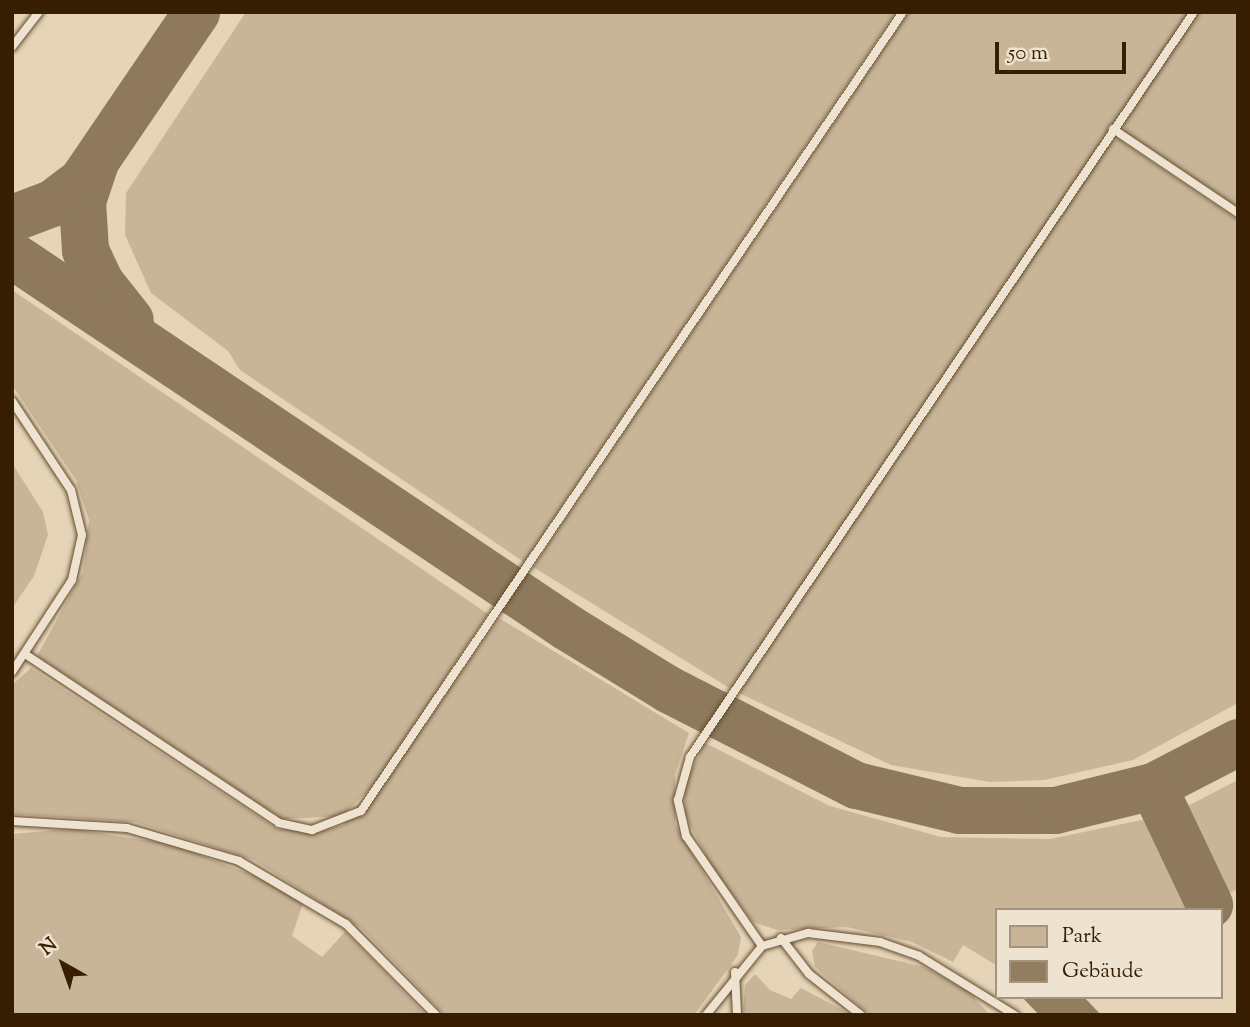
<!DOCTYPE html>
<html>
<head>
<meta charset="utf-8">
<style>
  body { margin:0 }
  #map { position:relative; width:1250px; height:1027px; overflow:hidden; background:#e5d4b7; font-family:"Sorts Mill Goudy",serif }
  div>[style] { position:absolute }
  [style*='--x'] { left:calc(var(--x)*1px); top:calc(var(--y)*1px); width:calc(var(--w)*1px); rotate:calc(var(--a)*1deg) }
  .green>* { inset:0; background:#c8b598 }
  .taxiway>* { height:47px; margin:-23.5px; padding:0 23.5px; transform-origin:23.5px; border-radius:23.5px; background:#8e795c }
  .building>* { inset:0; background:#927d5f }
  .roads { filter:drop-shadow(0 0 2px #634c2e) drop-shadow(0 0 2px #634c2e) }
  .service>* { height:8px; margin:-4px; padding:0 4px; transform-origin:4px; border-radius:4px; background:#eee3d0 }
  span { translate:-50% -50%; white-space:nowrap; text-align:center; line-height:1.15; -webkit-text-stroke:7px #eee3d0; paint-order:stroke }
  .frame { position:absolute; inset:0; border:14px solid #381e00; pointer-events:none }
  .legend { position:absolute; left:995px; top:908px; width:228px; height:91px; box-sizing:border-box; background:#eee3d0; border:2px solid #a5947d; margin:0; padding:9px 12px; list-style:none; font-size:21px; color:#381e00 }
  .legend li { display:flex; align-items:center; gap:14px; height:35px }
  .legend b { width:35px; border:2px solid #a5947d }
  .north { position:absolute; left:28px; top:929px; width:70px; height:70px; -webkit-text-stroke:5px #eee3d0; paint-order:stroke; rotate:320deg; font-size:19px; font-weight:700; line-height:28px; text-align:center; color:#381e00 }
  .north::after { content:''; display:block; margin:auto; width:24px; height:32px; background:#381e00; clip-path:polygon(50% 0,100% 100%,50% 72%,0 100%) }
  .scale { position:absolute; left:995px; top:42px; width:131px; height:32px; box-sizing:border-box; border:4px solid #381e00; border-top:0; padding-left:9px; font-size:21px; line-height:24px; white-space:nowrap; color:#381e00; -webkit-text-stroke:5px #eee3d0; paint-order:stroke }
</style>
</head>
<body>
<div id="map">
  <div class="green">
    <i style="clip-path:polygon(246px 12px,896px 12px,524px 562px,240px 370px,228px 351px,151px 293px,125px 235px,126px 193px)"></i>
    <i style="clip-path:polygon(909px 12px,1191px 12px,731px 689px,533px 567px)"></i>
    <i style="clip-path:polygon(1199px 12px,1238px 12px,1238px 207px,1125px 132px,1124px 122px)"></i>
    <i style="clip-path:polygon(1118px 139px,1238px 220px,1238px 703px,1133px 760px,1044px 780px,990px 782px,891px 765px,739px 693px,1110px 142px)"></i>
    <i style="clip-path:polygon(12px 290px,488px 614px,373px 786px,342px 816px,282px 819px,37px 656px,83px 572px,89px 520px,76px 480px,12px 385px)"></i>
    <i style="clip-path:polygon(12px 463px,43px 512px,48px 535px,34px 576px,12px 608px)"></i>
    <i style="clip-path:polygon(499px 618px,689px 733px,675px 775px,675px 824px,741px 937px,738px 955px,694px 1015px,445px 1015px,361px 928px,254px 860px,135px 822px,12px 814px,12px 685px,31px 668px,277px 829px,316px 833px,343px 825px,380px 790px)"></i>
    <i style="clip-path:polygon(705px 743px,830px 806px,941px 837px,1050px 839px,1151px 818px,1195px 909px,996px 910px,996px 965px,963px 945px,953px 962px,912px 942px,847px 927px,777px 930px,753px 922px,710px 864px,685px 815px,685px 784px)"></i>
    <i style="clip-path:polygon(1238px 780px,1238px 889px,1217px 899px,1176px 812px)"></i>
    <i style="clip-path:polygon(70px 829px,171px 844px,265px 880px,303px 903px,292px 936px,322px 957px,345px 932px,426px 1015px,12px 1015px,12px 834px)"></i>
    <i style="clip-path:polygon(818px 942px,924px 967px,969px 992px,990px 1015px,870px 1015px,815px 967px,812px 951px)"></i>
    <i style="clip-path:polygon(755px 974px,770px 990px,791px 999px,801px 988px,852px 1015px,743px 1015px,745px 985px)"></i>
  </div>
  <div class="taxiway">
    <i style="--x:95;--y:162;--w:41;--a:108.4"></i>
    <i style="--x:82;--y:201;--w:49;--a:86.5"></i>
    <i style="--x:85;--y:250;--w:35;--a:65"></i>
    <i style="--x:100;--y:282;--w:48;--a:51.7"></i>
    <i style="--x:12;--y:218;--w:43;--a:-20.6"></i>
    <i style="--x:52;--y:203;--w:38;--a:-37"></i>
    <i style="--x:82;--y:180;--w:203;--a:-55.8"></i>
    <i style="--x:12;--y:255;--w:668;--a:33.83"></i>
    <i style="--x:567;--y:627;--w:119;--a:31.5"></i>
    <i style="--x:668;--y:689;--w:211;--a:27.1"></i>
    <i style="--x:856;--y:785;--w:106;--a:13.6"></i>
    <i style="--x:959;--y:810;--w:96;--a:0"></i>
    <i style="--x:1055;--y:810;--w:101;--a:-13.8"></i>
    <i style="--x:1153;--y:786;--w:96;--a:-27.4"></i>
    <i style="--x:1153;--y:786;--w:131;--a:64.6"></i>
  </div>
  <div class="building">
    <i style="clip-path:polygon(1022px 997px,1084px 997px,1101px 1015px,1039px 1015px)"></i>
  </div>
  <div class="roads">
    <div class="service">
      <i style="--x:12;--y:47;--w:44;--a:-52.4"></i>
      <i style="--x:1113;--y:129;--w:151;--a:33.9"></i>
      <i style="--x:12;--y:401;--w:107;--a:56.5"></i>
      <i style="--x:71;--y:490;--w:46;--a:76.3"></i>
      <i style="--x:82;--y:535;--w:46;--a:102.5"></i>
      <i style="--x:72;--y:580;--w:110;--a:123.1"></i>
      <i style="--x:25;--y:654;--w:305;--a:33.6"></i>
      <i style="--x:279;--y:823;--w:34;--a:12"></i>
      <i style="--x:312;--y:830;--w:53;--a:-21.2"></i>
      <i style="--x:361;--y:811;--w:965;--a:-55.85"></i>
      <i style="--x:12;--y:821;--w:115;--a:3.5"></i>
      <i style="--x:127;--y:828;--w:117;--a:16.4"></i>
      <i style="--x:239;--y:861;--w:124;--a:30.5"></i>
      <i style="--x:346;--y:924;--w:128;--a:45.3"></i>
      <i style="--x:781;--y:938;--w:46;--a:52.1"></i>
      <i style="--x:809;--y:974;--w:66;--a:38.3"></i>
      <i style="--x:762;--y:946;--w:134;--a:-124.6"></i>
      <i style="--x:686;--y:836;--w:37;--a:-103"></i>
      <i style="--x:678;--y:800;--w:45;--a:-74.4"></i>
      <i style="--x:690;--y:757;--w:899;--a:-55.92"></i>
      <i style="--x:735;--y:972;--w:43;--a:87.3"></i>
      <i style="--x:706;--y:1015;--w:89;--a:-50.9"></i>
      <i style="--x:762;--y:946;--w:48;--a:-15.8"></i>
      <i style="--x:808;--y:933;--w:73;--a:7.1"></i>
      <i style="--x:880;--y:942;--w:41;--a:19.7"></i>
      <i style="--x:919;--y:956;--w:113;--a:31.6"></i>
    </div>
  </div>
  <div class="frame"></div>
  <ul class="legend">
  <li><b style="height:19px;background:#c8b598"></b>Park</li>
  <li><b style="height:19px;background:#927d5f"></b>Gebäude</li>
  </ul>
  <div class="north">N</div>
  <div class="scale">50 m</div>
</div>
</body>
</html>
